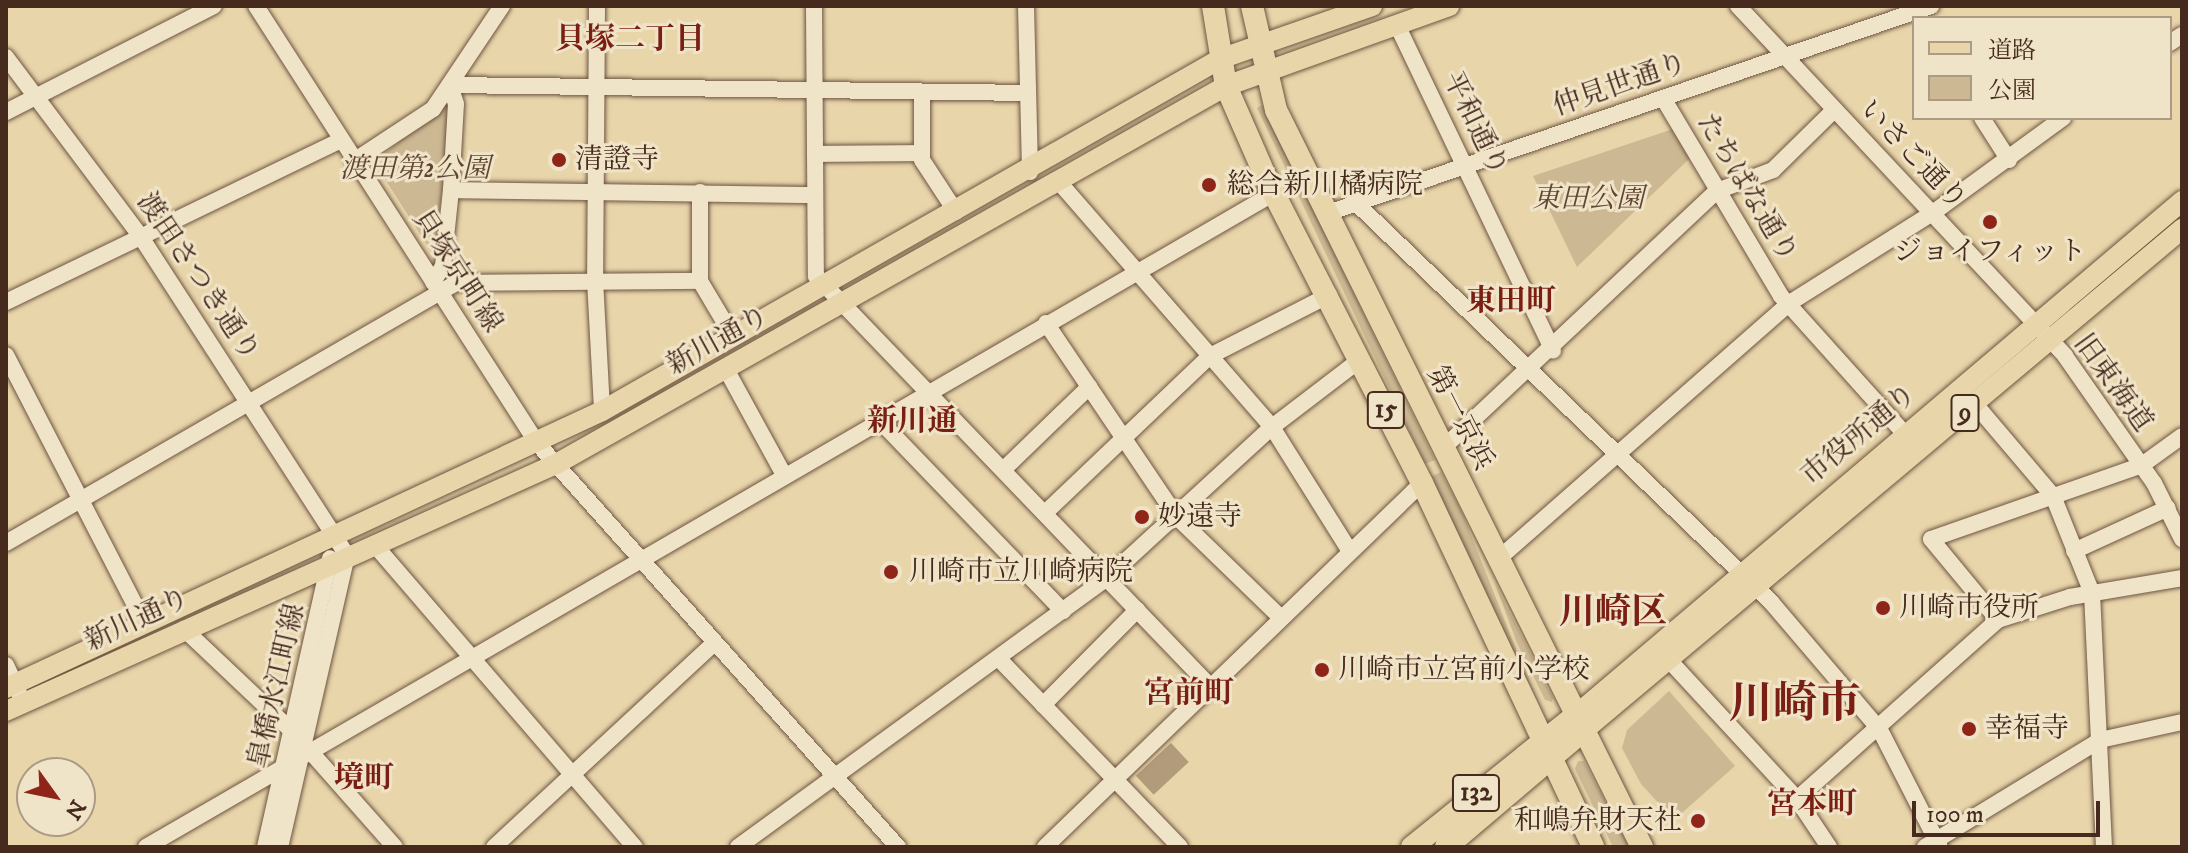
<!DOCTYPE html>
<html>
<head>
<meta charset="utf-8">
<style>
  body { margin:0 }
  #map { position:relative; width:2188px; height:853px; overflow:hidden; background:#e8d5aa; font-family:"IM FELL DW Pica","Noto Serif JP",serif }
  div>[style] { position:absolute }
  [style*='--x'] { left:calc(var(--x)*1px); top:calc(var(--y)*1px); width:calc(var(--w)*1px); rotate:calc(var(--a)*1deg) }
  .green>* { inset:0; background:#ccb892 }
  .water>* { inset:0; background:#b19b7a; transform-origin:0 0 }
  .roads { filter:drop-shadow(0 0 2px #6e5541) drop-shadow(0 0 2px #6e5541) }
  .minor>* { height:16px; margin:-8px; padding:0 8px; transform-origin:8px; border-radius:8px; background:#f0e4c8 }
  .major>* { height:20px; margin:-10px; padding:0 10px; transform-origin:10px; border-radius:10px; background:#e8d5aa }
  .highway>* { height:22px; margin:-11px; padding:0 11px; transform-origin:11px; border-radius:11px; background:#e8d5aa }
  .dots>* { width:22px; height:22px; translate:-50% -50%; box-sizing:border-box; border:4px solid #f0e4c8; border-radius:50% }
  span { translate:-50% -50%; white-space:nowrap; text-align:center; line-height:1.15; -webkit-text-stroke:6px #f0e4c8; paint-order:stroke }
  .shield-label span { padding:2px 6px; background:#f0e4c8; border:2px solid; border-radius:6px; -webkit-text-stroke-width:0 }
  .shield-label { font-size:26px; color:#462a1e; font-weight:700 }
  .street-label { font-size:28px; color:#462a1e }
  .poi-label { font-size:28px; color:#462a1e }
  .left { translate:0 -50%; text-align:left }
  .right { translate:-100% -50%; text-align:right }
  .park-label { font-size:28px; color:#614635; font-style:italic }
  .neighbourhood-label { font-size:30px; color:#7a1f14; font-weight:700 }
  .district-label { font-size:36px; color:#7a1f14; font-weight:700 }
  .town-label { font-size:44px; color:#7a1f14; font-weight:700 }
  .frame { position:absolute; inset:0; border:8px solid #462a1e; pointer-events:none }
  .legend { position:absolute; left:1912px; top:16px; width:260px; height:104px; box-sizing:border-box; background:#f0e4c8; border:2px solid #ac9a84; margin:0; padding:10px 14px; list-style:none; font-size:24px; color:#462a1e }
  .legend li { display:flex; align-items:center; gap:16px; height:40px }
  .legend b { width:40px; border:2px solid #ac9a84 }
  .north { position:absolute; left:16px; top:757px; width:80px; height:80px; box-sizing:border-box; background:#f0e4c8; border:2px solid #ac9a84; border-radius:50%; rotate:123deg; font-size:22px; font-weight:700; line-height:32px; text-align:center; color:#462a1e }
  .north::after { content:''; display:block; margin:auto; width:28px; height:36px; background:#8f2418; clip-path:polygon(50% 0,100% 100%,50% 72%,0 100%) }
  .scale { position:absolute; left:1912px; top:801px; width:188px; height:36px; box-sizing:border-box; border:4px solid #462a1e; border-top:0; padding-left:10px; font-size:24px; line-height:28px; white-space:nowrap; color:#462a1e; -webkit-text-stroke:6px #f0e4c8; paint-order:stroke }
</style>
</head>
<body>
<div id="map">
  <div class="green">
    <i style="clip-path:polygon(445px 105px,451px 105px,435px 257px,374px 162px)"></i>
    <i style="clip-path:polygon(1262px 105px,1435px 460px,1425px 464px,1257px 108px)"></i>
    <i style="clip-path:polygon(1673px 129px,1690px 158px,1577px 267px,1533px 176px)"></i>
    <i style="clip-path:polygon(1441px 472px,1462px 512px,1538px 705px,1431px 477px)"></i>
    <i style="clip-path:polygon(1494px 581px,1553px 698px,1552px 702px,1545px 700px,1517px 643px)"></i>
    <i style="clip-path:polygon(1669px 691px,1735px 766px,1674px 820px,1641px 784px,1622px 748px,1627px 730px)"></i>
    <i style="clip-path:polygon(1578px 761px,1584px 761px,1629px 847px,1613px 847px,1575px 769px)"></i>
  </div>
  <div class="water">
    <i style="left:1171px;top:743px;width:26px;height:48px;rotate:47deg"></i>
  </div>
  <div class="roads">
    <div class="minor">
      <i style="--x:256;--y:6;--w:520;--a:57.26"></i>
      <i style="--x:537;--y:443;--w:542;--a:48.22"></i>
      <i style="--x:597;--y:6;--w:274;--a:90.4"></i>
      <i style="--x:595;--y:280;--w:131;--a:86.9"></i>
      <i style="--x:814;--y:6;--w:270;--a:89.6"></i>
      <i style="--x:816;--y:276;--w:566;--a:46.15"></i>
      <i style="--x:1026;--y:6;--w:166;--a:88.6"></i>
      <i style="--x:1738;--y:6;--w:479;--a:46.9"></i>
      <i style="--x:2065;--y:356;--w:155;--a:55"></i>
      <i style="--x:2154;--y:483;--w:63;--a:63.4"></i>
      <i style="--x:1397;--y:25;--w:361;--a:64.4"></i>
      <i style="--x:2170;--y:43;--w:14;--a:-34"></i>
      <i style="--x:6;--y:57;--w:225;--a:53.1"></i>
      <i style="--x:141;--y:237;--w:379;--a:57.1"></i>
      <i style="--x:347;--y:555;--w:300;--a:102.9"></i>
      <i style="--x:922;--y:92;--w:68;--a:90"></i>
      <i style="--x:922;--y:160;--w:62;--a:56.8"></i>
      <i style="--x:1663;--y:98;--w:230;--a:59.2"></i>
      <i style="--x:1781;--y:296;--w:184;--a:48.1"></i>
      <i style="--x:6;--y:112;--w:233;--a:-27"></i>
      <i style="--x:1982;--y:118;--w:50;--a:57.3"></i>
      <i style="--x:815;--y:154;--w:106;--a:-0.5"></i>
      <i style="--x:354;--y:161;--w:95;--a:-33.4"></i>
      <i style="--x:433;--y:109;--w:124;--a:-56.2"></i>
      <i style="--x:1059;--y:182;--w:325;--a:49"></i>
      <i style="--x:1272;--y:427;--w:143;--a:57.9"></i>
      <i style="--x:451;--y:190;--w:363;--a:0.8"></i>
      <i style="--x:700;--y:192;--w:89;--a:90"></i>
      <i style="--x:700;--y:281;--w:63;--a:59.3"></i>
      <i style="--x:1356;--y:203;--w:576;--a:43.87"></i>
      <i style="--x:1771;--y:602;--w:168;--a:49.6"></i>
      <i style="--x:1880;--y:730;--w:131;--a:62.9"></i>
      <i style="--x:1325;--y:214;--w:641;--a:-18.94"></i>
      <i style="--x:433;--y:282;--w:19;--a:-58"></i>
      <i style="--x:443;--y:266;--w:76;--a:-84"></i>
      <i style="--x:451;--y:190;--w:86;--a:-86.7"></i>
      <i style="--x:456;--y:104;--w:20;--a:-108"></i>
      <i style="--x:450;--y:85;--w:578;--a:0.79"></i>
      <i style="--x:6;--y:302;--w:372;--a:-25.8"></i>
      <i style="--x:1046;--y:323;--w:234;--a:56"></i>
      <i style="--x:1177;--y:517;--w:141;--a:44.1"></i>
      <i style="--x:6;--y:355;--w:303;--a:62.7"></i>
      <i style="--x:726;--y:369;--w:121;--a:61.3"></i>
      <i style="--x:1975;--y:404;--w:121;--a:49.7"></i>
      <i style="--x:2053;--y:496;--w:105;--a:68.1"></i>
      <i style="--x:2092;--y:593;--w:254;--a:87.3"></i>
      <i style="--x:880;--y:421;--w:264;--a:46.1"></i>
      <i style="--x:1442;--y:449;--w:377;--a:-43.2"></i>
      <i style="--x:1717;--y:191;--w:60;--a:-20.6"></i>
      <i style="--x:1773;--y:170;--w:86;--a:-44.5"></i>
      <i style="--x:1003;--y:470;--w:120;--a:-44"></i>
      <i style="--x:1045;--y:513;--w:228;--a:-43.6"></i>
      <i style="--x:1210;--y:356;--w:134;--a:-27.1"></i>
      <i style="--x:6;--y:543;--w:520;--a:-30.02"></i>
      <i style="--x:456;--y:283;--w:244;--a:-0.5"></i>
      <i style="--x:374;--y:544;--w:400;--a:49.3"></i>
      <i style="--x:2074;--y:551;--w:103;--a:-24.6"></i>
      <i style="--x:1497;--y:560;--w:388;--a:-41.3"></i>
      <i style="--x:1788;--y:304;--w:173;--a:-32.2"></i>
      <i style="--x:1934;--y:212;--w:160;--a:-36.1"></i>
      <i style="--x:1998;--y:620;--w:105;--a:-129.6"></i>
      <i style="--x:1931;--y:539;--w:224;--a:-19.3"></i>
      <i style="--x:2142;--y:465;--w:49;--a:-35.9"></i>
      <i style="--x:184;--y:629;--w:151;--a:43.4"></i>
      <i style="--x:294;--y:733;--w:152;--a:48.5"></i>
      <i style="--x:1668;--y:659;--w:190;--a:47.3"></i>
      <i style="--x:1797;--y:799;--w:58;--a:56.3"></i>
      <i style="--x:1001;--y:661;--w:258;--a:46.1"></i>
      <i style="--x:6;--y:665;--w:31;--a:65"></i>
      <i style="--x:1043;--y:705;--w:134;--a:-45.3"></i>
      <i style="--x:1797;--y:799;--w:269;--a:-41.7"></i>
      <i style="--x:1998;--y:620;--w:76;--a:-17.7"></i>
      <i style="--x:2070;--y:597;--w:114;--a:-9.6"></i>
      <i style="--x:146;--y:847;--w:1304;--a:-30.1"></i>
      <i style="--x:265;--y:847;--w:296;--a:-77.3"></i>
      <i style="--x:494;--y:847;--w:300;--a:-42.8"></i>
      <i style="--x:738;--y:847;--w:455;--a:-36.1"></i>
      <i style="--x:1106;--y:579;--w:225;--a:-42.5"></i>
      <i style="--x:1272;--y:427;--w:112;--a:-37.4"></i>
      <i style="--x:1045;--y:847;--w:524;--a:-43.99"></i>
      <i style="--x:1925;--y:847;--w:205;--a:-31.4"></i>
      <i style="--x:2100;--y:740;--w:84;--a:-12.4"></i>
    </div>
    <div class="major">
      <i style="--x:6;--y:688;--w:657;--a:-24.93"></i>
      <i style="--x:602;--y:411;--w:711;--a:-29.66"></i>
      <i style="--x:1220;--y:59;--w:161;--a:-19.2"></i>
      <i style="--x:6;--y:711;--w:605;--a:-24.19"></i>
      <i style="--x:558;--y:463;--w:767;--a:-29.44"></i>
      <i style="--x:1226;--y:86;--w:237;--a:-19.7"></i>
      <i style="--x:1575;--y:716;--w:796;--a:-40.31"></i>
      <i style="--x:1583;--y:731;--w:782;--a:-39.97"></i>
    </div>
    <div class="highway">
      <i style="--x:1213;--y:6;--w:81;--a:80.8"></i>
      <i style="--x:1226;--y:86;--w:105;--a:66.4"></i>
      <i style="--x:1268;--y:182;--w:338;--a:62.9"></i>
      <i style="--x:1422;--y:483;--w:402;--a:64.8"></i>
      <i style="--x:1252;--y:6;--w:107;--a:77"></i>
      <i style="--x:1276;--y:110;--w:823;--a:63.59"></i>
      <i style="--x:1412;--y:847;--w:209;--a:-38.8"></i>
      <i style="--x:1446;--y:847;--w:180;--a:-40.3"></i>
    </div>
  </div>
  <div class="dots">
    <i style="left:559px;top:160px;background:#8f2418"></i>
    <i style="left:1209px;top:185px;background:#8f2418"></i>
    <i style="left:1990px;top:222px;background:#8f2418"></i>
    <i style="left:1142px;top:517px;background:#8f2418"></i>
    <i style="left:891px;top:572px;background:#8f2418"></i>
    <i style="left:1883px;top:608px;background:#8f2418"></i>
    <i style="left:1322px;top:670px;background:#8f2418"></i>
    <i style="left:1969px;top:729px;background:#8f2418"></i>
    <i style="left:1698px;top:821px;background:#8f2418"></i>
  </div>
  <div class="shield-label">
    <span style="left:1386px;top:410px">15</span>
    <span style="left:1965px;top:413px">9</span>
    <span style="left:1476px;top:793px">132</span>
  </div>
  <div class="street-label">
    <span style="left:1620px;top:85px;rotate:-19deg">仲見世通り</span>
    <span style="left:1475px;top:124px;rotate:64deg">平和通り</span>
    <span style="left:1913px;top:155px;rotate:46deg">いさご通り</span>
    <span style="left:1747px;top:188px;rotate:59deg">たちばな通り</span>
    <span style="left:457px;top:271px;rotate:57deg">貝塚京町線</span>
    <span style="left:198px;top:277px;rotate:56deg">渡田さつき通り</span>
    <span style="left:718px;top:341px;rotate:-29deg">新川通り</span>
    <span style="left:2113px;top:383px;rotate:54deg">旧東海道</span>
    <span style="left:1460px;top:418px;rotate:63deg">第一京浜</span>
    <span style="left:1859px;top:435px;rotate:-40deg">市役所通り</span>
    <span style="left:137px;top:620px;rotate:-25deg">新川通り</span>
    <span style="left:277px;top:686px;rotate:-77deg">皐橋水江町線</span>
  </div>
  <div class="poi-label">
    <span class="left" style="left:575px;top:160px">清證寺</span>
    <span class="left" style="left:1227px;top:185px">総合新川橘病院</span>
    <span style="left:1990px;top:252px">ジョイフィット</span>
    <span class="left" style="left:1158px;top:517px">妙遠寺</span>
    <span class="left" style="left:909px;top:572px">川崎市立川崎病院</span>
    <span class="left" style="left:1899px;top:608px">川崎市役所</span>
    <span class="left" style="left:1338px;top:670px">川崎市立宮前小学校</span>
    <span class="left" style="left:1985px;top:729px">幸福寺</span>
    <span class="right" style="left:1682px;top:821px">和嶋弁財天社</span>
  </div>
  <div class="park-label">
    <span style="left:415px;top:169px">渡田第2公園</span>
    <span style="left:1588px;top:199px">東田公園</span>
  </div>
  <div class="neighbourhood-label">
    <span style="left:630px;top:40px">貝塚二丁目</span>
    <span style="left:1511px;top:302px">東田町</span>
    <span style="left:912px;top:422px">新川通</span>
    <span style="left:1189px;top:694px">宮前町</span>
    <span style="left:364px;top:779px">境町</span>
    <span style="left:1812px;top:805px">宮本町</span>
  </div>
  <div class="district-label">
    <span style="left:1613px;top:613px">川崎区</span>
  </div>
  <div class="town-label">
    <span style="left:1795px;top:705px">川崎市</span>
  </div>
  <div class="frame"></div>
  <ul class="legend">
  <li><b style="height:10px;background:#e8d5aa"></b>道路</li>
  <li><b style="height:22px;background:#ccb892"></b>公園</li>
  </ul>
  <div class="north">N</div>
  <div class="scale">100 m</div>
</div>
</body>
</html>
